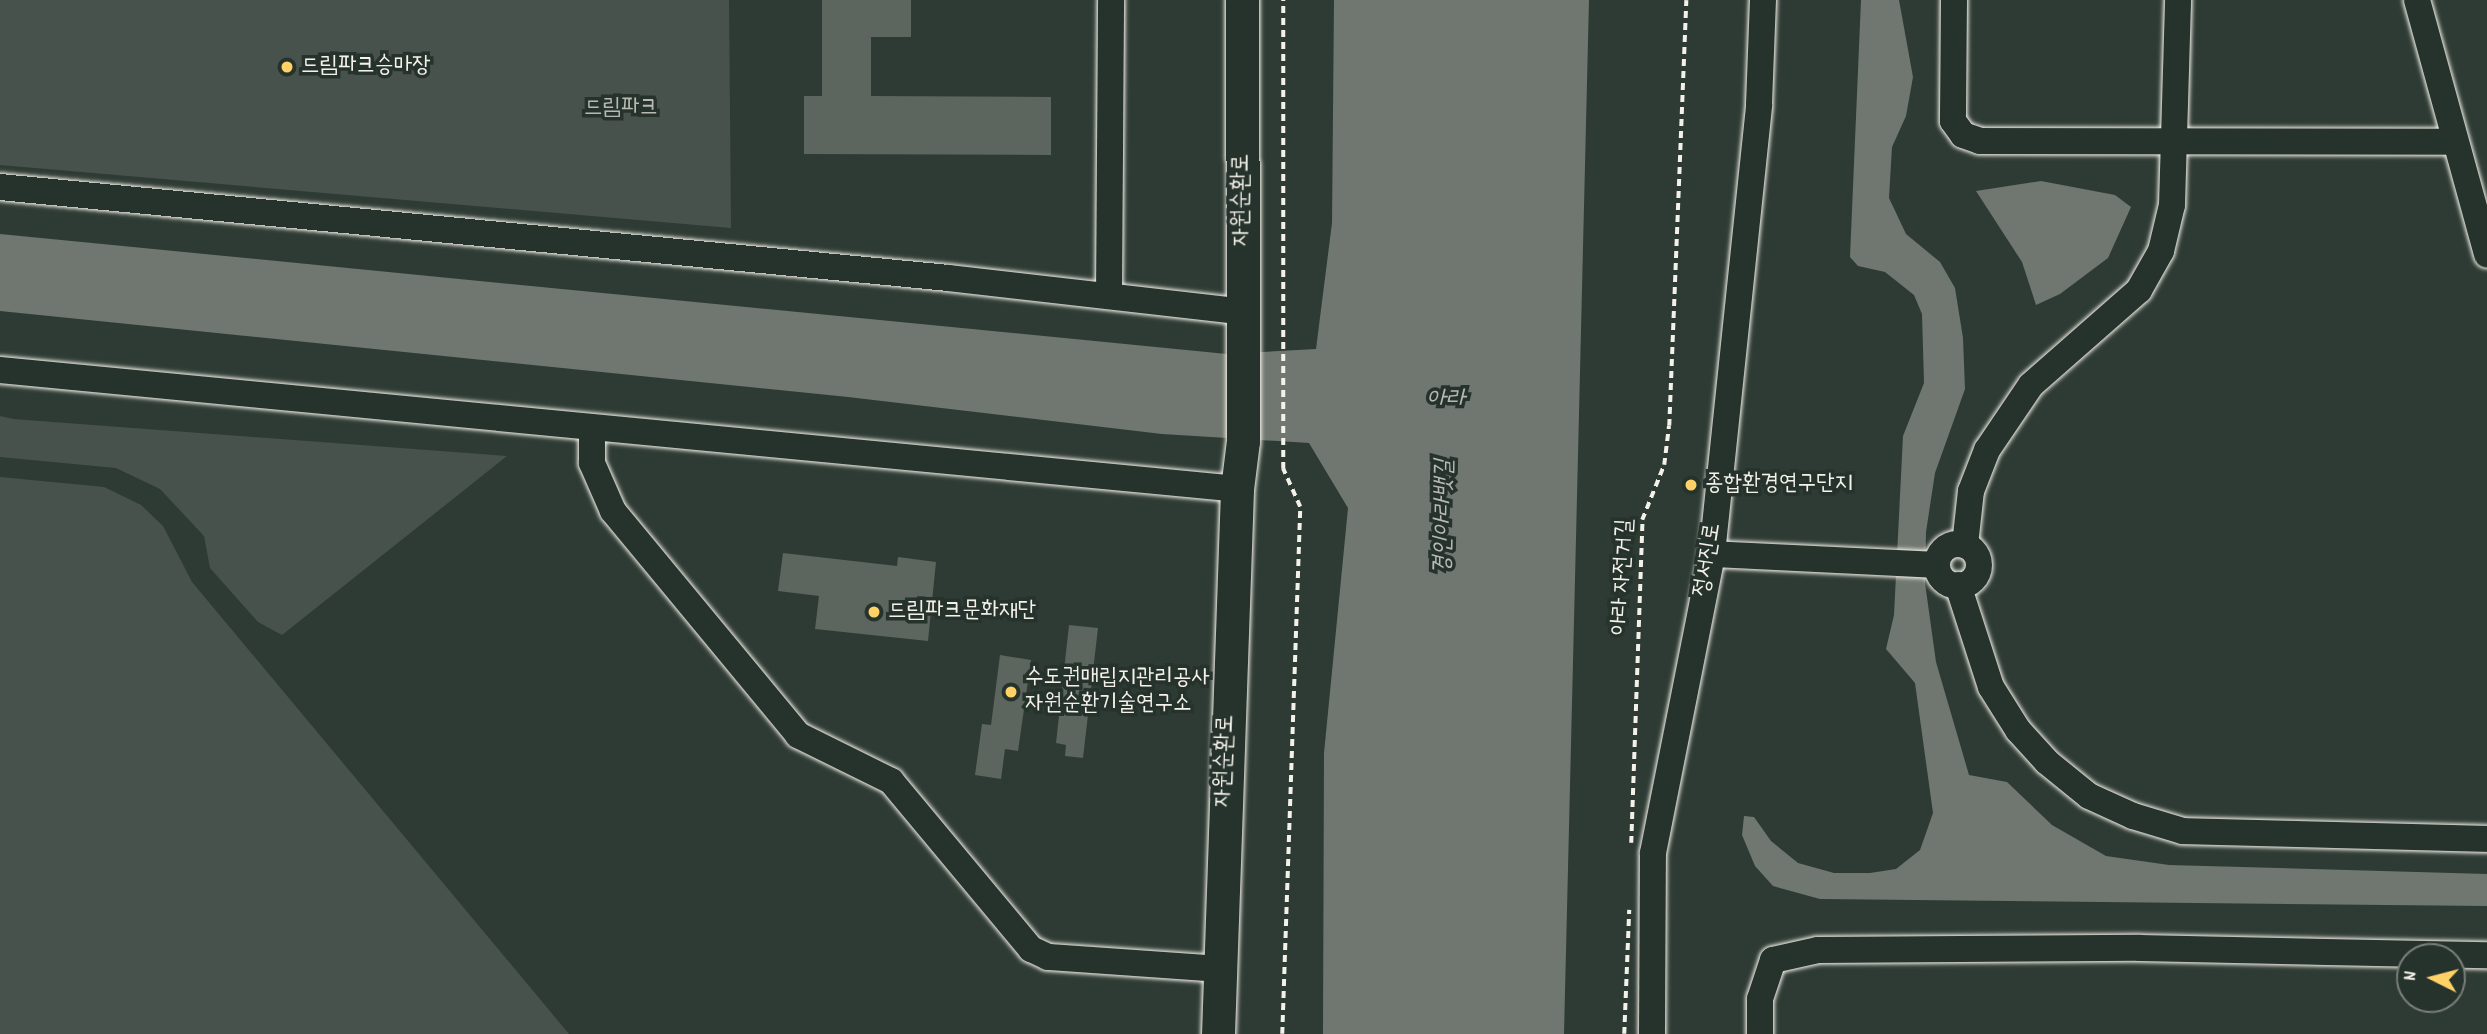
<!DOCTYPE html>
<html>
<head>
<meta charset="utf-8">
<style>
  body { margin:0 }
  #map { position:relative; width:2487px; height:1034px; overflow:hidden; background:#2e3b34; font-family:Dekko,"Poor Story",sans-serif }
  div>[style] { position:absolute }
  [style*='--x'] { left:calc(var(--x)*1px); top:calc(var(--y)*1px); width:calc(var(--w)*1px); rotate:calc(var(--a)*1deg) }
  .green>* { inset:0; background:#48524c }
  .water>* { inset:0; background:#6f7770 }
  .building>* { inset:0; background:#5c655e }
  .path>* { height:3.5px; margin-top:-1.75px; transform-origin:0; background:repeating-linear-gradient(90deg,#f4f1e8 0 7px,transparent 0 12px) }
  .roads { filter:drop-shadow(0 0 2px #f4f1e8) drop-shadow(0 0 2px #f4f1e8) }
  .minor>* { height:26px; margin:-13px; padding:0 13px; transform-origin:13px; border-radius:13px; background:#26332d }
  .minor>.ring { margin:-13px; padding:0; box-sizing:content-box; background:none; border:26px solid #26332d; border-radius:50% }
  .major>* { height:33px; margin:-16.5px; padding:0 16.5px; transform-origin:16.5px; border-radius:16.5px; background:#26332d }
  .dots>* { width:19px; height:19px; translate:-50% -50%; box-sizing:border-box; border:4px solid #26332d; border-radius:50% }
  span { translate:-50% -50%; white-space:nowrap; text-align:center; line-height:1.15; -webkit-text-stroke:7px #26332d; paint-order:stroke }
  .poi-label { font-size:23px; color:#f4f1e8 }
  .left { translate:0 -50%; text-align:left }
  .park-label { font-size:23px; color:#b8b9b1 }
  .street-label { font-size:23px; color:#f4f1e8 }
  .water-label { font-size:24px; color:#b8bab2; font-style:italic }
  .north { position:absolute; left:2396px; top:943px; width:70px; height:70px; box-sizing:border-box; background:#26332d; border:2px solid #787f78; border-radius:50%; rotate:276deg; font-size:19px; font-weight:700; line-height:28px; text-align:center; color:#f4f1e8 }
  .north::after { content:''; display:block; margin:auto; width:24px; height:32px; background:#ffd166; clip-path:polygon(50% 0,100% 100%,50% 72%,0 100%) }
</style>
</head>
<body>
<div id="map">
  <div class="green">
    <i style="clip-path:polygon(0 0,729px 0,731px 228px,0 165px)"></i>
    <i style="clip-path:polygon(0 416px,13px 419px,507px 456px,282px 635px,258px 622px,210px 568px,204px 536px,160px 489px,116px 468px,0 457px)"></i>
    <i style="clip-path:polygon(0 477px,104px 487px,141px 505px,163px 526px,192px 582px,569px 1034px,0 1034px)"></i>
  </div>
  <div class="water">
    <i style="clip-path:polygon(1334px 0,1589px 0,1564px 1034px,1323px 1034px,1324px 753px,1348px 508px,1309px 443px,1162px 434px,848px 397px,0 311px,0 234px,1227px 354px,1316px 349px,1332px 223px)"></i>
    <i style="clip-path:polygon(1861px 0,1899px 0,1913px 77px,1906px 116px,1892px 147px,1889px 198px,1906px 234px,1940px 262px,1955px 288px,1963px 338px,1965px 389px,1935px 473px,1926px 532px,1925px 583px,1936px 662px,1969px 775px,2007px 782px,2052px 825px,2106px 856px,2169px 865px,2487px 874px,2487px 906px,1820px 899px,1773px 886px,1755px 866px,1742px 835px,1744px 816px,1754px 817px,1771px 841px,1798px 863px,1834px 873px,1870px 873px,1896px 869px,1920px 850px,1933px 813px,1915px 683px,1886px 649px,1894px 615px,1903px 436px,1924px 383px,1922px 314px,1914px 295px,1885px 272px,1858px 266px,1850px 257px)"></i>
    <i style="clip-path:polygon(2041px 181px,2115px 195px,2131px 207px,2108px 258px,2060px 294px,2036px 305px,2022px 262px,1976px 191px)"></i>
  </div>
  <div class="building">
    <i style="clip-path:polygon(822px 0,911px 0,911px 37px,871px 37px,871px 96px,1051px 97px,1051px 155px,804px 154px,804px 96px,822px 96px)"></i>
    <i style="clip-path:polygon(783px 553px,897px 566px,898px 557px,936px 562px,928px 641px,815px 629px,819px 596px,778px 591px)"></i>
    <i style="clip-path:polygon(1069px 625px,1098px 628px,1083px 758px,1065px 756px,1066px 745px,1056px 743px)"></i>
    <i style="clip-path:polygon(1000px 655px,1031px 660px,1018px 751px,1005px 749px,1001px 779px,975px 775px,982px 724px,991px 725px)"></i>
  </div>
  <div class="path">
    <i style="--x:1631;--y:843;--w:323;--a:-88"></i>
    <i style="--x:1642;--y:520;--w:59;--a:-68.2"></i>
    <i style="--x:1664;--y:465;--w:39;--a:-83"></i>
    <i style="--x:1669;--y:426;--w:426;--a:-87.7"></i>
    <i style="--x:1282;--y:1034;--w:527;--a:-88.04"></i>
    <i style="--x:1300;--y:507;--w:42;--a:-114.1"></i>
    <i style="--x:1283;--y:469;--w:469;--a:-90"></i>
    <i style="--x:1624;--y:1034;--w:124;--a:-87.7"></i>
  </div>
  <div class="roads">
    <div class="minor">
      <i style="--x:1954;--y:0;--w:121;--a:90.5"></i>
      <i style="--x:1953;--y:121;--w:17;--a:54"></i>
      <i style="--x:1963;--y:135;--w:18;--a:19"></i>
      <i style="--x:1980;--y:141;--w:475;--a:0.1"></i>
      <i style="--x:2417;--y:0;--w:264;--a:74.6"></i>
      <i style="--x:0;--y:187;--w:952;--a:5.48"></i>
      <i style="--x:948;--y:278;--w:299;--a:6.5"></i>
      <i style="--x:1109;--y:296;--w:296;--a:-89.6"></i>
      <i style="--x:0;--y:370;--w:1243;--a:5.49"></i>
      <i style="--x:592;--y:428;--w:35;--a:90"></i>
      <i style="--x:592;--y:463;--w:52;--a:66.4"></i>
      <i style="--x:613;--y:511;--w:291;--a:50.4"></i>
      <i style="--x:798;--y:735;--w:104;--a:26.3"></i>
      <i style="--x:891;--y:781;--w:219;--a:50.2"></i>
      <i style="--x:1031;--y:949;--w:19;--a:25"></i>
      <i style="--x:1048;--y:957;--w:171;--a:4"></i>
      <i class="ring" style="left:1937px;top:544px;width:16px;height:16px"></i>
      <i style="--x:1965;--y:545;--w:54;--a:-83.7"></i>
      <i style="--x:1971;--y:491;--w:44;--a:-68.7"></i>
      <i style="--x:1987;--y:450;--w:78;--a:-55.9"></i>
      <i style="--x:2031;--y:385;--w:144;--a:-41.3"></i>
      <i style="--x:2139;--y:290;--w:45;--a:-60.6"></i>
      <i style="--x:2161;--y:251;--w:47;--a:-76.6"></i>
      <i style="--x:2172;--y:205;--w:205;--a:-88.3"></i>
      <i style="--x:1712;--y:554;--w:224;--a:2.8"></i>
      <i style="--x:1958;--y:585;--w:107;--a:72.1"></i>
      <i style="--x:1991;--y:687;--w:51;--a:57.9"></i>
      <i style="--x:2018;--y:730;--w:43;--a:47.8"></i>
      <i style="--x:2047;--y:762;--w:54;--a:39"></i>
      <i style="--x:2089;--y:796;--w:48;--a:24.4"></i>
      <i style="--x:2133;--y:816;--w:52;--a:16.7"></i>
      <i style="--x:2183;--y:831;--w:304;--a:1.5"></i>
      <i style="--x:1652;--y:1034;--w:181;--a:-89.7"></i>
      <i style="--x:1653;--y:853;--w:305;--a:-78.8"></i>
      <i style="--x:1712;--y:554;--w:452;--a:-84"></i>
      <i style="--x:1759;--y:104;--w:104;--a:-87.8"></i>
      <i style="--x:1760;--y:1034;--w:35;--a:-90"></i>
      <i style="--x:1760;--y:999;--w:41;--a:-71.6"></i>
      <i style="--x:1773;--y:960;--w:46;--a:-12.5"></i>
      <i style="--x:1818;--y:950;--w:322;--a:-0.4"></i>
      <i style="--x:2140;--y:948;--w:347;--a:1.2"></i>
    </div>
    <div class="major">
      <i style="--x:1218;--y:1034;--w:545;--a:-88"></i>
      <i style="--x:1237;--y:489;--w:48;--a:-82.9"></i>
      <i style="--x:1243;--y:441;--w:441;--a:-90.1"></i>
    </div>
  </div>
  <div class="dots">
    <i style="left:287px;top:67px;background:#ffd166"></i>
    <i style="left:1691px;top:485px;background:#ffd166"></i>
    <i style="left:874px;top:612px;background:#ffd166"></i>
    <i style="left:1011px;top:692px;background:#ffd166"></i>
  </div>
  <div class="poi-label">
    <span class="left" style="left:301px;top:67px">드림파크승마장</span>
    <span class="left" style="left:1705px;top:485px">종합환경연구단지</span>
    <span class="left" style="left:888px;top:612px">드림파크문화재단</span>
    <span class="left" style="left:1025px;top:692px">수도권매립지관리공사<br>자원순환기술연구소</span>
  </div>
  <div class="park-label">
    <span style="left:621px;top:109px">드림파크</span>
  </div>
  <div class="street-label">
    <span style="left:1243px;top:200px;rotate:-90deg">자원순환로</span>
    <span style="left:1709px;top:560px;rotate:-81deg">정서진로</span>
    <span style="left:1624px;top:577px;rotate:-87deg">아라 자전거길</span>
    <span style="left:1226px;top:761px;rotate:-88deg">자원순환로</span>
  </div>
  <div class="water-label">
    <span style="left:1446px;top:401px">아라</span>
    <span style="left:1445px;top:517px;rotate:-89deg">경인아라뱃길</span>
  </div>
  <div class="north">N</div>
</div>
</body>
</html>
